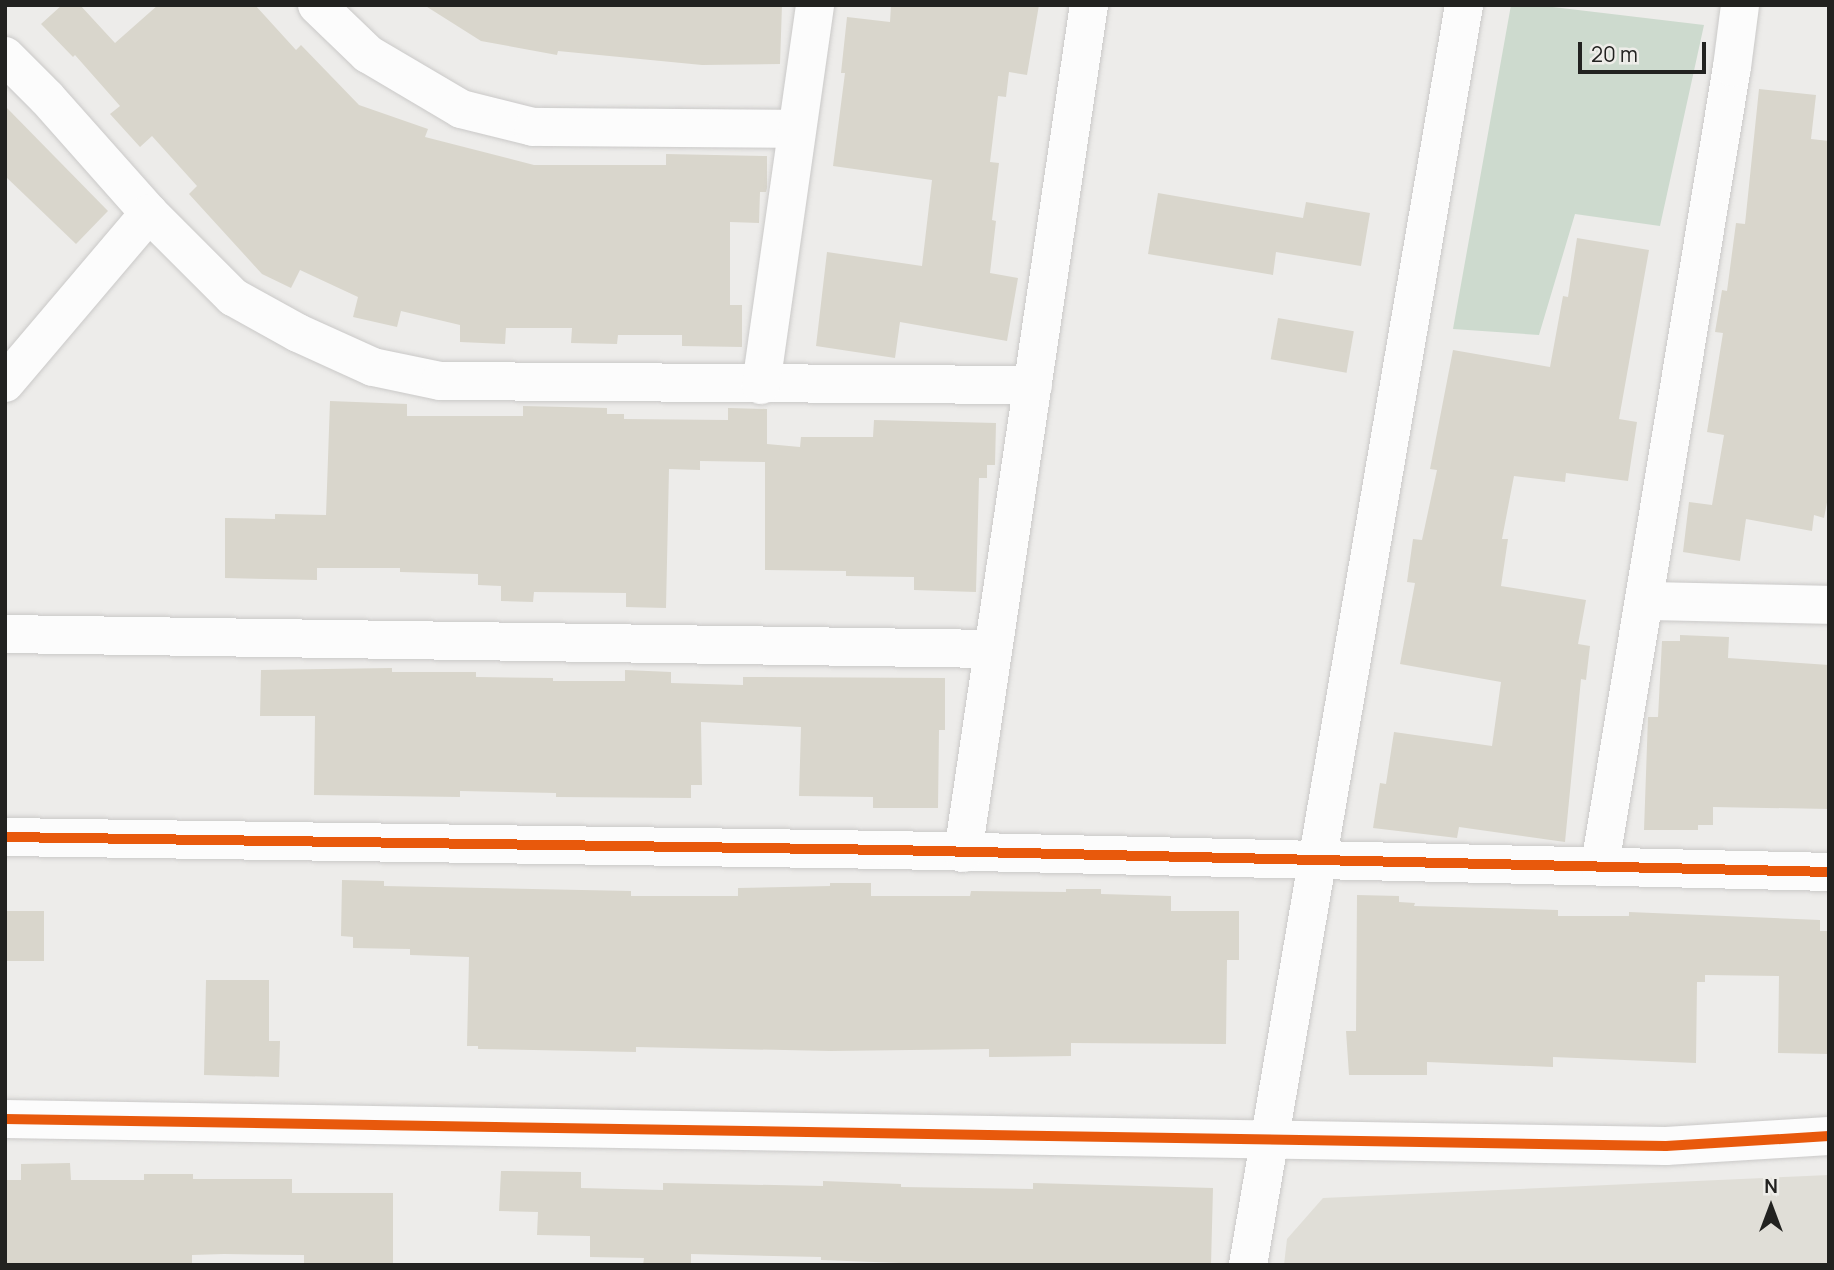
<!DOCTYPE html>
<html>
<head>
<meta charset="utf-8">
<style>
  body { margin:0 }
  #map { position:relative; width:1834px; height:1270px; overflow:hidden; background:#edecea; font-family:Manrope,sans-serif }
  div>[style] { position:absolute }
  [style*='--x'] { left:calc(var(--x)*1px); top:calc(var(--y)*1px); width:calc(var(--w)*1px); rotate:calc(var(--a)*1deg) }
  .built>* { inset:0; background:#e0ded7 }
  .green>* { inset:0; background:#cddace }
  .building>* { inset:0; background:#d9d6cc; transform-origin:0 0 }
  .roads { filter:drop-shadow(0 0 2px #cac9c8) drop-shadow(0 0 2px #cac9c8) }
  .minor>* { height:38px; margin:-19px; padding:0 19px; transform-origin:19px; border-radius:19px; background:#fcfcfc }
  .cycleway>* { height:10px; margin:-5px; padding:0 5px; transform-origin:5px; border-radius:5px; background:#e8590c }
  span { translate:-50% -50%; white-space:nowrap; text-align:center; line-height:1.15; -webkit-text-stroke:5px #eeede9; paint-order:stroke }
  .frame { position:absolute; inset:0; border:7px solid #222220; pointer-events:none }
  .north { position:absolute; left:1736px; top:1172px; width:70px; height:70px; -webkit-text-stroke:5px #eeede9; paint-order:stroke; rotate:0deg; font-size:19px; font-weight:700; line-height:28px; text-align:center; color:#222220 }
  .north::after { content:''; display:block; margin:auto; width:24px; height:32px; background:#222220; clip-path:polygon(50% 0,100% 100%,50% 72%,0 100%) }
  .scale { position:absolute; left:1578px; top:42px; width:128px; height:32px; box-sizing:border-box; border:4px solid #222220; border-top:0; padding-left:9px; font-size:21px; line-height:24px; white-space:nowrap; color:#222220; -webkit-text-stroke:5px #eeede9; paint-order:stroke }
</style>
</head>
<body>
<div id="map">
  <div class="built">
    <i style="clip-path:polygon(1829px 1175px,1829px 1265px,1284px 1265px,1287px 1239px,1323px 1198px)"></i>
  </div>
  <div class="green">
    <i style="clip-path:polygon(1511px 5px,1536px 5px,1704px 25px,1660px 226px,1575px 214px,1539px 335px,1453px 329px)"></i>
  </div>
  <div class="building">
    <i style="clip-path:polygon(62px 5px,80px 5px,115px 43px,158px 5px,255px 5px,296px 50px,301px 45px,359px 105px,428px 129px,425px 137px,534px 165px,666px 165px,666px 154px,767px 156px,767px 188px,766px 192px,760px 192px,759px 223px,730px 222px,730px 305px,742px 305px,742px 347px,682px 346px,682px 335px,618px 335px,617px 344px,571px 343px,572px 328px,506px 328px,505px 344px,460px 342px,460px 325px,401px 311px,397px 327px,353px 317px,358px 297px,300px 270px,291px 288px,262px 274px,189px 194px,197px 186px,152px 136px,140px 147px,110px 114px,120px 106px,75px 55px,73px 57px,41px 24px)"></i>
    <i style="clip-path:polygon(424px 5px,782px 5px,780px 64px,702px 65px,558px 51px,557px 55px,481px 41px)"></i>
    <i style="clip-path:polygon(891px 5px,1039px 5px,1027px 75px,1009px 72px,1006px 97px,998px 96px,990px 162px,999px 163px,992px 220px,996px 221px,990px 273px,1018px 278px,1007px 341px,900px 322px,895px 358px,816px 346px,827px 252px,922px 266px,932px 180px,833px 166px,845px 73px,841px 73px,847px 17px,890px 22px)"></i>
    <i style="clip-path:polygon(1759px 89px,1816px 95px,1811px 139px,1829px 141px,1829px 492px,1824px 518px,1814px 515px,1812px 531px,1746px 519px,1740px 561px,1683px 552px,1689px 502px,1712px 505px,1724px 435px,1707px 432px,1723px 333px,1715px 332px,1722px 290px,1727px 291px,1736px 223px,1745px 224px)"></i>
    <i style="clip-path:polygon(5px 106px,108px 211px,76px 244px,5px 176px)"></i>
    <i style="clip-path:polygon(1158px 193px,1303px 218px,1306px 202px,1370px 213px,1361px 266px,1276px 252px,1273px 275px,1148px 254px)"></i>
    <i style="clip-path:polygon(1577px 238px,1649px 250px,1619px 419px,1637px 422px,1628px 481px,1566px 473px,1565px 482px,1514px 476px,1502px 539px,1508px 539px,1501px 586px,1586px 600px,1578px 644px,1590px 646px,1586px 680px,1581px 679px,1565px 842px,1459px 827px,1457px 838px,1373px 828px,1380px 783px,1386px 784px,1394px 732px,1492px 746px,1501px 682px,1400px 664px,1415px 583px,1407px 582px,1413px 539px,1422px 540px,1437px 470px,1430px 469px,1453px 350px,1550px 367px,1563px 296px,1568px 297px)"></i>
    <i style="left:1278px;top:318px;width:77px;height:42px;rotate:10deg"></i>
    <i style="clip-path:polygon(330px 401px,407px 404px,407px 416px,523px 416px,523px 406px,607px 408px,607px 414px,624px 414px,624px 419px,728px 420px,728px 408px,767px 409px,767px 444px,800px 447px,801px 437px,873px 437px,874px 420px,996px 423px,995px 465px,987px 465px,987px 478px,979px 478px,976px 592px,914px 590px,914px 577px,846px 576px,846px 571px,765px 570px,765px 462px,700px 461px,700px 470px,669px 469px,666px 608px,626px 607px,626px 593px,534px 592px,533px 602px,501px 601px,501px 586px,478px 585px,478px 574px,400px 572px,400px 568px,317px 568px,317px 580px,225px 578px,225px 518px,275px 519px,275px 514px,326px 515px)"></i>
    <i style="clip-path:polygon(1680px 635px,1729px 637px,1728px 658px,1829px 665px,1829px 809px,1713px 807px,1713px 825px,1698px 825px,1698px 830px,1644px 830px,1648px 717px,1658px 717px,1662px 641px,1680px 641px)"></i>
    <i style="clip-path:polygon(392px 668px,392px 672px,476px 672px,476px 677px,553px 678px,553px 681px,625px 681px,625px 670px,671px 672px,671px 683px,743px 685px,743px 677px,945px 678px,945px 730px,939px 730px,938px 808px,873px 808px,873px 797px,799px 796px,801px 727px,701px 722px,702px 785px,691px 785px,691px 798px,556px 797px,556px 793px,460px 791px,460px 797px,314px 795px,315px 716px,260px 716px,261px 670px)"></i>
    <i style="clip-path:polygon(342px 880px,384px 881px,384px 886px,631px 891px,631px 896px,738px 896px,738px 888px,830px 886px,830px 883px,871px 883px,871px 896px,970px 896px,971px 891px,1066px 892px,1066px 889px,1101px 889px,1101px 894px,1171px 896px,1171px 911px,1239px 911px,1239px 960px,1227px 960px,1226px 1044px,1071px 1043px,1071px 1056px,989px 1057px,989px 1049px,831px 1051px,636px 1047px,636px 1052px,478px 1049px,478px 1046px,467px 1046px,469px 957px,410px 955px,410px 949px,353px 948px,353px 937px,341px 936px)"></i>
    <i style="clip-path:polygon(1357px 895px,1399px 896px,1399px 902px,1415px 903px,1414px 906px,1558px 910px,1558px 916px,1629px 916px,1629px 912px,1820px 920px,1820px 931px,1829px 931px,1829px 1054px,1778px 1053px,1779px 976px,1705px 975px,1705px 982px,1697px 982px,1696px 1063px,1553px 1057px,1553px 1067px,1427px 1062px,1427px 1075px,1349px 1075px,1346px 1031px,1356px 1031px)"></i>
    <i style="left:5px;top:911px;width:39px;height:50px"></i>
    <i style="clip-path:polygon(206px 980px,269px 980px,269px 1041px,280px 1041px,279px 1077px,204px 1075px)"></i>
    <i style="clip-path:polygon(70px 1163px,71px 1180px,144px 1180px,144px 1174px,193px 1174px,193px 1179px,292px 1179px,292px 1193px,393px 1193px,393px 1265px,304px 1265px,304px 1255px,224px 1254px,192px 1255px,192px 1265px,5px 1265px,5px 1180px,21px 1180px,21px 1164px)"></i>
    <i style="clip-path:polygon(501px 1171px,581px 1172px,581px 1188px,663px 1190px,663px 1183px,823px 1186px,823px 1181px,901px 1184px,901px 1187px,1033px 1189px,1033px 1183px,1213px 1188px,1211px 1265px,926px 1264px,821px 1260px,821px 1257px,691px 1254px,691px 1265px,643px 1265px,644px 1258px,590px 1257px,590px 1236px,537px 1235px,538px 1212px,499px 1211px)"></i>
  </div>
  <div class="roads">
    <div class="minor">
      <i style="--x:317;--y:5;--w:71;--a:43.9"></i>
      <i style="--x:368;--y:54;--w:108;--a:30.6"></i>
      <i style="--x:461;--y:109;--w:74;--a:14"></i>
      <i style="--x:533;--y:127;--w:262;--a:0.4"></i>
      <i style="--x:5;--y:56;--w:59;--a:45"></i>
      <i style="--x:47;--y:98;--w:154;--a:48.4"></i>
      <i style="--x:149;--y:213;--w:119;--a:45"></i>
      <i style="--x:233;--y:297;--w:74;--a:29"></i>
      <i style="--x:298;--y:333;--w:82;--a:24.4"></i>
      <i style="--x:373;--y:367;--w:68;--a:11.8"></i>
      <i style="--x:440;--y:381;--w:593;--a:0.39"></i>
      <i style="--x:5;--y:383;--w:223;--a:-49.7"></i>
      <i style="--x:761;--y:385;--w:384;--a:-81.9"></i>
      <i style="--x:1645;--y:601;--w:184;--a:1.2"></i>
      <i style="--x:5;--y:634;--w:987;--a:0.87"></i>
      <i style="--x:5;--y:837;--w:886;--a:0.84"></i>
      <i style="--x:891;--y:850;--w:938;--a:1.34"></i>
      <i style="--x:963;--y:853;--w:857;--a:-81.55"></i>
      <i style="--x:1600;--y:865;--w:809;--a:-80.61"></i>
      <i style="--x:1732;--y:67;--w:63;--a:-82.6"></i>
      <i style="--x:5;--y:1119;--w:1661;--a:0.93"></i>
      <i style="--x:1666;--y:1146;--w:163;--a:-3.5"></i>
      <i style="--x:1248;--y:1265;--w:1278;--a:-80.27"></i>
    </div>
  </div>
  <div class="cycleway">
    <i style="--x:5;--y:837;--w:886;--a:0.84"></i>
    <i style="--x:891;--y:850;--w:938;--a:1.34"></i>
    <i style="--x:5;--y:1119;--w:1661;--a:0.93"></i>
    <i style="--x:1666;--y:1146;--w:163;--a:-3.5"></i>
  </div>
  <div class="frame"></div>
  <div class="north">N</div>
  <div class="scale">20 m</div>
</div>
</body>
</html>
